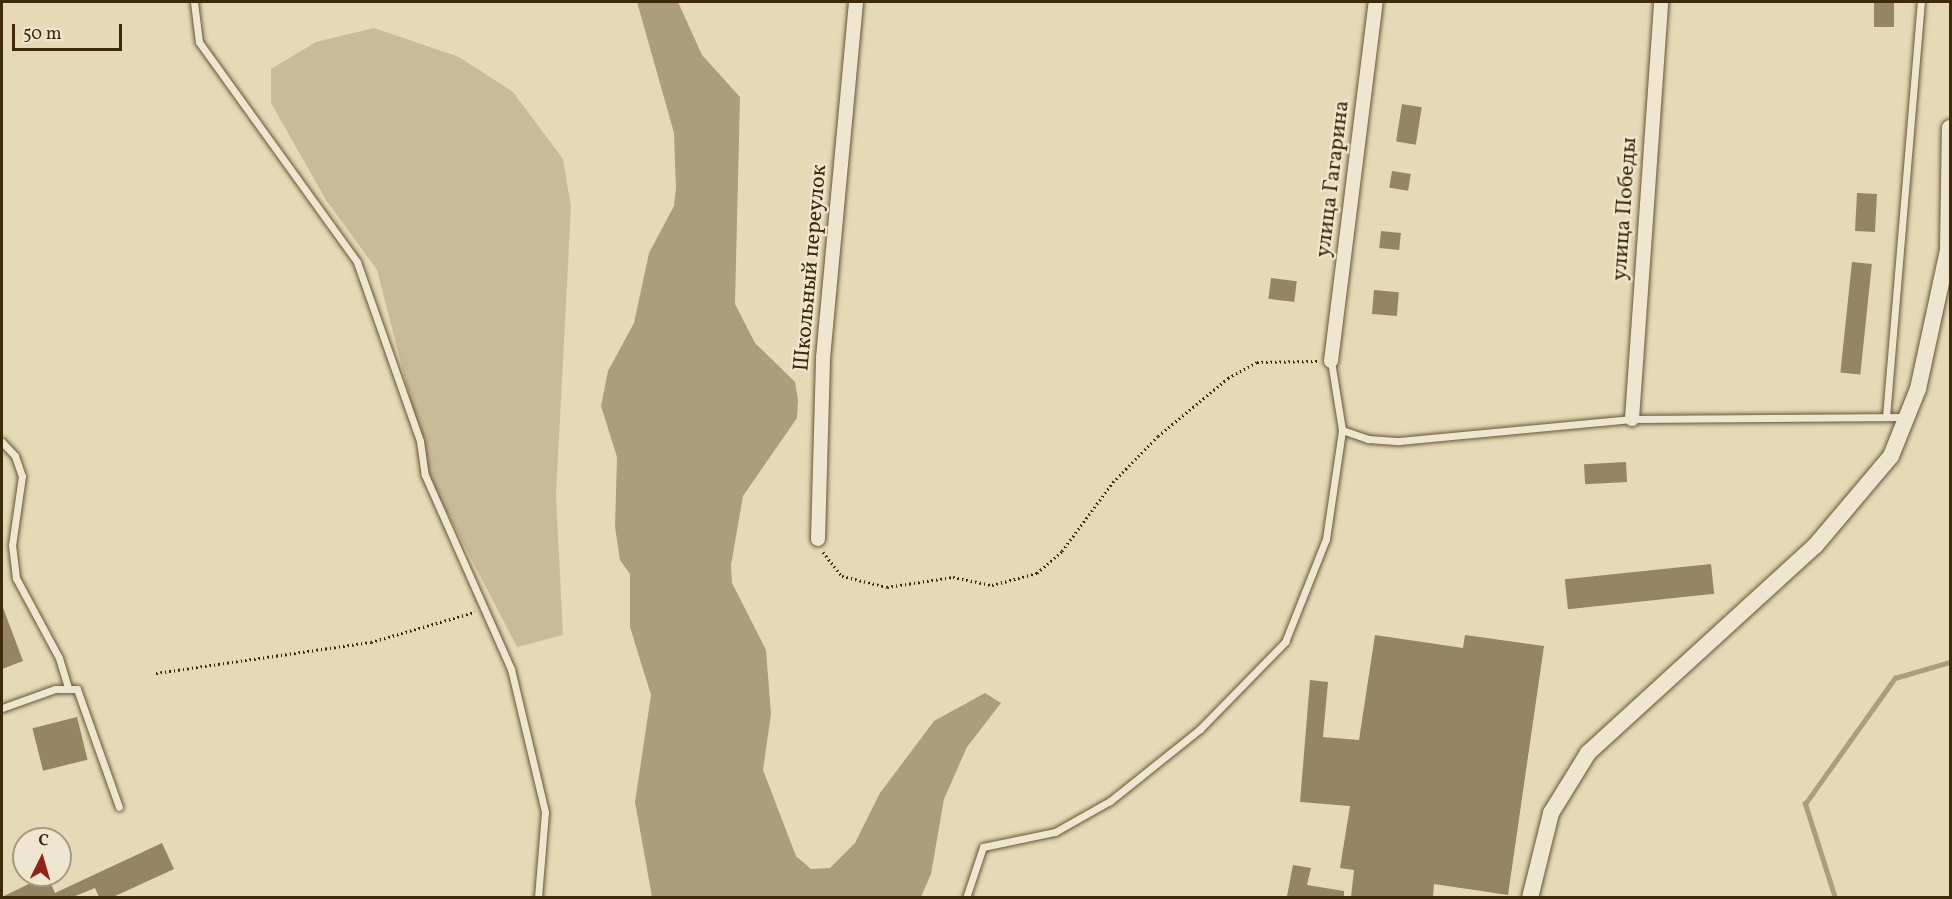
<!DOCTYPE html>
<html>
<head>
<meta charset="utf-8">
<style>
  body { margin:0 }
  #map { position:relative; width:1952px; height:899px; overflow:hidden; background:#e5d9b7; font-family:Vollkorn,serif }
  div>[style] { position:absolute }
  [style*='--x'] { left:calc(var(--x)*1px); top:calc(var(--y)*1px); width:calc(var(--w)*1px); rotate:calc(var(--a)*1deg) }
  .green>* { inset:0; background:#c9bb9a }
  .water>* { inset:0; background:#ac9d7c }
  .stream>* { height:4.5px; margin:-2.25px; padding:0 2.25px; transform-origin:2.25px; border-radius:2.25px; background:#ac9d7c }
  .building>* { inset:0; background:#958564; transform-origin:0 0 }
  .path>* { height:3px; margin-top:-1.5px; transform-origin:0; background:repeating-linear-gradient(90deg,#3e290a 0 1.5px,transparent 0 4.5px) }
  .roads { filter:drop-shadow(0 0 2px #685535) drop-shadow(0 0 2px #685535) }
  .service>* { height:7px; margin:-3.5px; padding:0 3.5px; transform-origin:3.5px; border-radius:3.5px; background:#eee6d0 }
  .minor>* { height:14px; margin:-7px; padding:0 7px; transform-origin:7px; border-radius:7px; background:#eee6d0 }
  .tertiary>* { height:16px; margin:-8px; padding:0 8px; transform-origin:8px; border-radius:8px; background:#eee6d0 }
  span { translate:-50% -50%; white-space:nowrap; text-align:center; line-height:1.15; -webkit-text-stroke:4.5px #eee6d0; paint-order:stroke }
  .street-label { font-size:22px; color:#3e290a }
  .frame { position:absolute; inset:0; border:3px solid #3e290a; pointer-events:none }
  .north { position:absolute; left:12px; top:827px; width:60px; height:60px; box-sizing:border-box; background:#eee6d0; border:2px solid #a89a81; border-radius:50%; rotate:5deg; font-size:16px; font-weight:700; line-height:24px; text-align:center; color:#3e290a }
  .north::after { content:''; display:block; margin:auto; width:21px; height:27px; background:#8f2418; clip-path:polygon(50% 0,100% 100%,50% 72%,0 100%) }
  .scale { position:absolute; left:12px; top:24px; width:110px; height:27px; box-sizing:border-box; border:3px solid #3e290a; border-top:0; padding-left:8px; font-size:18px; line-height:21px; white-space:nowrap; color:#3e290a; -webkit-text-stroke:4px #eee6d0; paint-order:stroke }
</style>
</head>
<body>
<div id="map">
  <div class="green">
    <i style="clip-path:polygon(374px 28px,459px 57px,513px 92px,563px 159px,571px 207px,556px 495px,563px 635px,517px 647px,432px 483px,377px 270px,326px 200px,271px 103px,271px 69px,316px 42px)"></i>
  </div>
  <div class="water">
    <i style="clip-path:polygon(637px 2px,678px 2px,702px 55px,740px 97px,735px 304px,755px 343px,795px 382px,798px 400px,797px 418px,743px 496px,731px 565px,732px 583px,766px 650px,771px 714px,763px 770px,796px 856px,811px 869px,830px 868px,855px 843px,880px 793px,934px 721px,985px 693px,1001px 703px,967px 747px,944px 799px,931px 874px,921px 897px,652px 897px,635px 802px,651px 695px,630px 627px,630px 574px,620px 560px,615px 527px,617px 457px,601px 406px,608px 371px,634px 323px,649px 253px,674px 206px,676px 188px,674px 133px)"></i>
  </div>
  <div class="stream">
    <i style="--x:1835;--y:898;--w:99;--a:-107.7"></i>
    <i style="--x:1805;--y:804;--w:155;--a:-54.5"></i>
    <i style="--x:1895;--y:678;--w:57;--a:-16.2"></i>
  </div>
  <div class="building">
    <i style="left:1874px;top:2px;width:20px;height:25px"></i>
    <i style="left:1402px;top:104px;width:20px;height:38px;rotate:9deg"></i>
    <i style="left:1392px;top:171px;width:19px;height:17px;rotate:9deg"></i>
    <i style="left:1857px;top:193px;width:20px;height:38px;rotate:3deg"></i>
    <i style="left:1381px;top:231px;width:20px;height:17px;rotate:6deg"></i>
    <i style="left:1852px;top:262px;width:20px;height:111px;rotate:6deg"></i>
    <i style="left:1271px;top:278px;width:26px;height:21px;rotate:7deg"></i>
    <i style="left:1374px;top:290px;width:25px;height:24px;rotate:5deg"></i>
    <i style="left:1626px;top:462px;width:20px;height:42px;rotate:87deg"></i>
    <i style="left:1711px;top:564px;width:30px;height:147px;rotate:84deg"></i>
    <i style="clip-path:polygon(2px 605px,23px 661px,2px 669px)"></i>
    <i style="clip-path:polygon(1375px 635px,1463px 648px,1465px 635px,1544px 646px,1508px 895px,1434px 884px,1433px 897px,1351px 897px,1354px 870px,1340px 868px,1350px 806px,1300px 802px,1310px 680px,1328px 682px,1323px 737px,1359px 740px)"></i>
    <i style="left:77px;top:717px;width:44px;height:46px;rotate:76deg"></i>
    <i style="clip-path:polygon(162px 843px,174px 869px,113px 897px,99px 897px,95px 888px,73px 897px,2px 897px,47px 875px,55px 893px)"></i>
    <i style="clip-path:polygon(1293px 865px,1311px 868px,1307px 885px,1344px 891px,1344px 897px,1287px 896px)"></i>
  </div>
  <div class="path">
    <i style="--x:823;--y:552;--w:31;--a:52"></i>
    <i style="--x:842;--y:576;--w:46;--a:13.7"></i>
    <i style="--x:887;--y:587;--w:67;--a:-8.6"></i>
    <i style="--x:953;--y:577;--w:40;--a:12"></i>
    <i style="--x:992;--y:585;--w:47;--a:-14.9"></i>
    <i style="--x:1037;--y:573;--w:33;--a:-41"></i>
    <i style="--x:1062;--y:551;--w:86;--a:-53.5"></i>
    <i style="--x:1113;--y:482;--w:64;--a:-45.6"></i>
    <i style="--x:1158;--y:436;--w:91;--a:-39.6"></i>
    <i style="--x:1228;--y:378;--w:33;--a:-29"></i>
    <i style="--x:1257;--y:362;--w:61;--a:-0.9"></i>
    <i style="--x:156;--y:673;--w:217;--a:-8.2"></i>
    <i style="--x:371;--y:642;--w:108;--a:-16.1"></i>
  </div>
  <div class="roads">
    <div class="service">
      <i style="--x:194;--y:2;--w:40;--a:82.9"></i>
      <i style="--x:199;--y:42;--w:271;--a:54.3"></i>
      <i style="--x:357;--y:262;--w:190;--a:70.6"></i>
      <i style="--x:420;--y:441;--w:34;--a:82"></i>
      <i style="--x:425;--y:475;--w:212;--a:66.1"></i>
      <i style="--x:511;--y:669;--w:147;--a:76.6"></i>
      <i style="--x:545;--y:812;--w:86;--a:94.7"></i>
      <i style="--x:1331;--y:361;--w:70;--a:80.9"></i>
      <i style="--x:1342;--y:430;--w:28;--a:19"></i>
      <i style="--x:1368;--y:439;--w:31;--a:4"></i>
      <i style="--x:1399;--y:441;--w:234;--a:-5.4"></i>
      <i style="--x:1632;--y:419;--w:275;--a:-0.4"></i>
      <i style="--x:1886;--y:417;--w:416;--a:-85.2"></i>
      <i style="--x:2;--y:442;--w:19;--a:47"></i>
      <i style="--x:15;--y:456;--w:21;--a:71"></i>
      <i style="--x:22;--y:476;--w:70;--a:98.2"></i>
      <i style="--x:12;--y:545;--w:33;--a:83"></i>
      <i style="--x:16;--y:578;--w:91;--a:61.7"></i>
      <i style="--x:59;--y:658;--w:30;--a:73"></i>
      <i style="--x:2;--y:708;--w:56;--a:-19.7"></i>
      <i style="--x:55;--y:689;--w:22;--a:0"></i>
      <i style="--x:77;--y:689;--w:125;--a:70.4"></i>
      <i style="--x:966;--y:898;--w:54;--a:-71.6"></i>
      <i style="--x:983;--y:847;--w:74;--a:-11.8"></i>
      <i style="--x:1055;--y:832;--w:63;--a:-29.4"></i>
      <i style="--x:1110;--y:801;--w:115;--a:-38.7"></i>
      <i style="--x:1200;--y:729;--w:122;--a:-45.7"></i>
      <i style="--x:1285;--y:642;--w:111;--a:-68.3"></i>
      <i style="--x:1326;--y:539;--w:110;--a:-81.6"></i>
    </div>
    <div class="minor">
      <i style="--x:1331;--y:361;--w:362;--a:-82.9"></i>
      <i style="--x:1632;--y:419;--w:418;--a:-86"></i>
      <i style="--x:818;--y:539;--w:181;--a:-88.4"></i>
      <i style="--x:823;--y:358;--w:358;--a:-84.7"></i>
    </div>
    <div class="tertiary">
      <i style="--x:1530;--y:898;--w:88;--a:-76.1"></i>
      <i style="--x:1551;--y:813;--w:70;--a:-58.3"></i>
      <i style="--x:1588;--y:753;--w:307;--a:-42.4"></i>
      <i style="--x:1815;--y:546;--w:118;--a:-49.8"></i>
      <i style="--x:1891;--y:456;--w:72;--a:-68.1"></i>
      <i style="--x:1918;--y:389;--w:142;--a:-77.8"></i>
      <i style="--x:1948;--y:250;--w:122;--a:-89.1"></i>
    </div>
  </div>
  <div class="street-label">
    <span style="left:1333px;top:179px;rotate:-83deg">улица Гагарина</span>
    <span style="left:1625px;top:209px;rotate:-86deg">улица Победы</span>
    <span style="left:811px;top:268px;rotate:-85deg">Школьный переулок</span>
  </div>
  <div class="frame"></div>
  <div class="north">С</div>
  <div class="scale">50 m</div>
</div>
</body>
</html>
